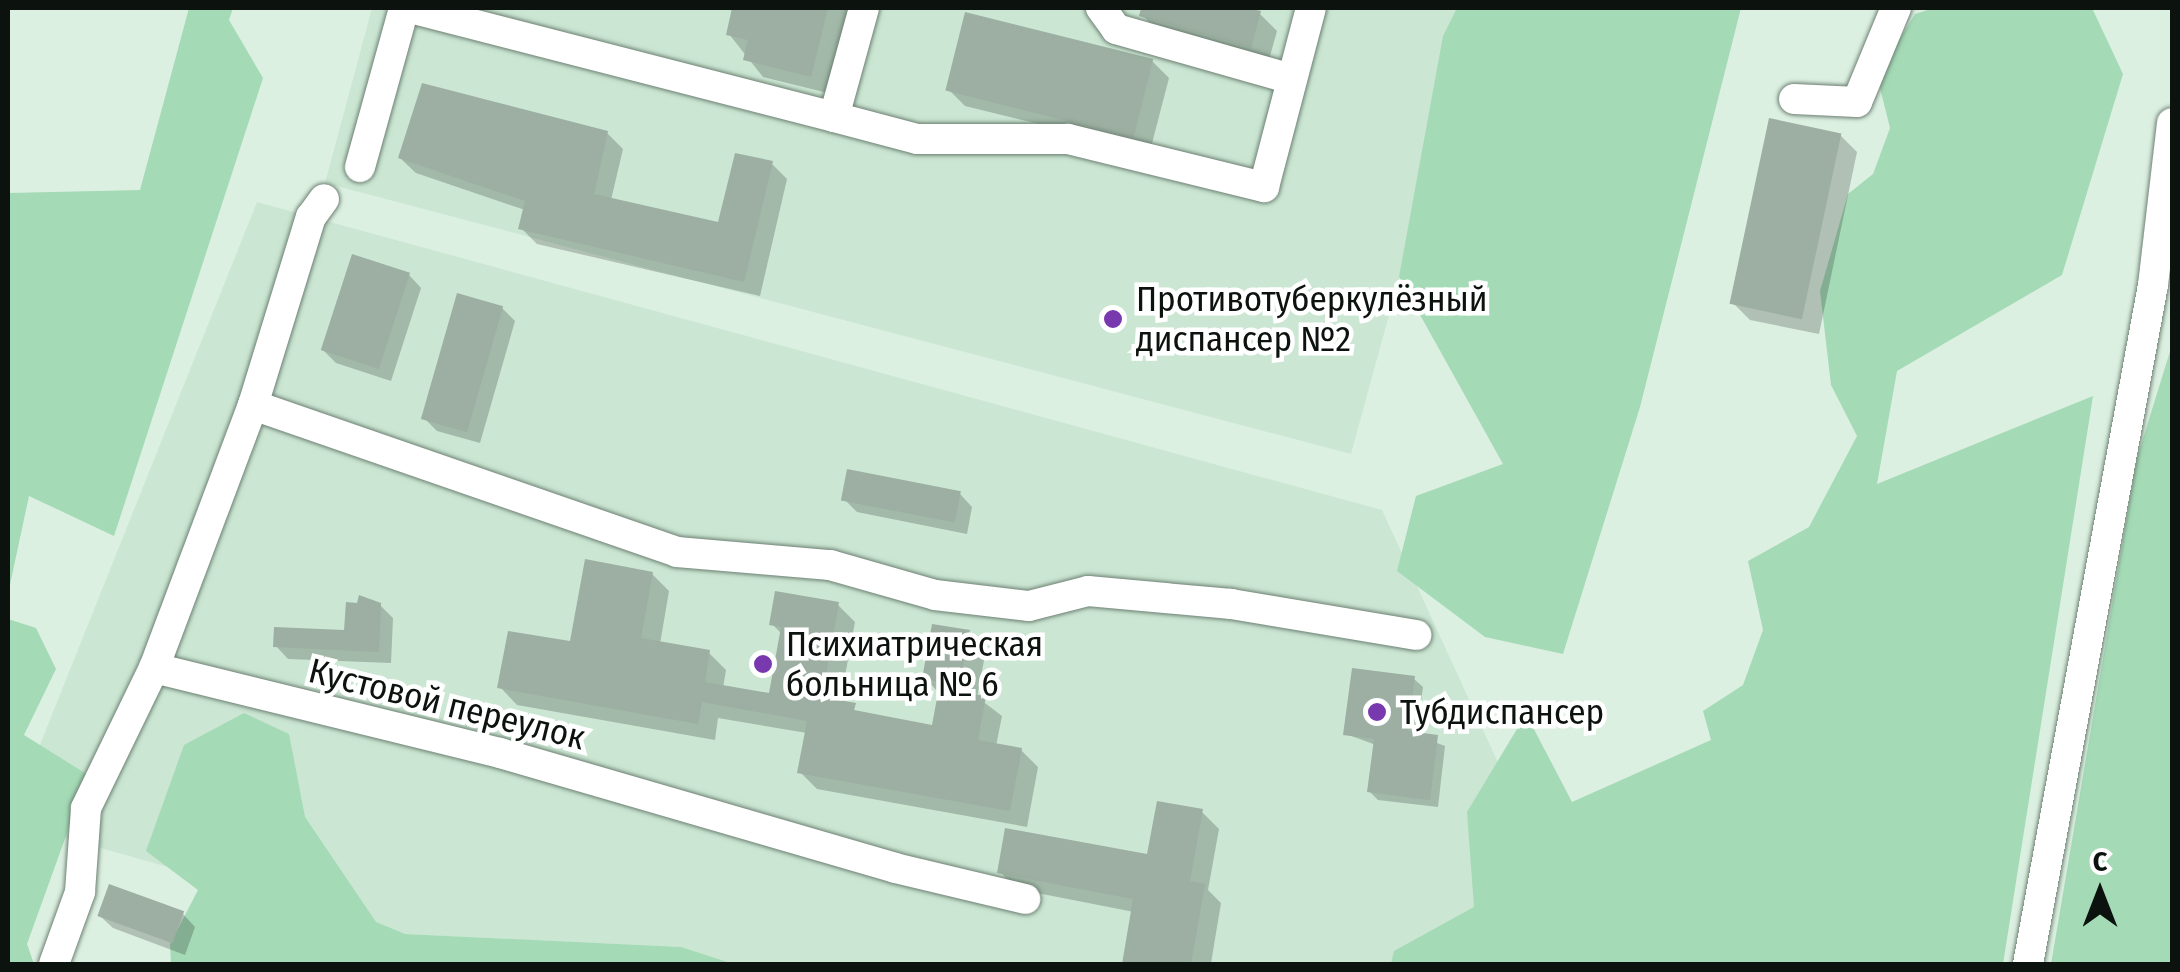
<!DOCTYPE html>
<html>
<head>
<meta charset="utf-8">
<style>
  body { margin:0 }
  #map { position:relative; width:2180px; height:972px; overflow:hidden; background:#dcf0e2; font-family:"Fira Sans Condensed",sans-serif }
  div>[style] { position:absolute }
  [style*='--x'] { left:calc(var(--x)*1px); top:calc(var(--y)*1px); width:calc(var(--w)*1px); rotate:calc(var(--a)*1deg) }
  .built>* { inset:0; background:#cbe6d3 }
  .green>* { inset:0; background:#a4dab6 }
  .shadow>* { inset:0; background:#0003 }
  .building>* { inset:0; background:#9cafa2; transform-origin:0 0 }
  .roads { filter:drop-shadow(0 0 2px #6d8073) drop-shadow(0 0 2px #6d8073) }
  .minor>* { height:30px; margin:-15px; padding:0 15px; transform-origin:15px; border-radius:15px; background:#fff }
  .dots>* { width:28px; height:28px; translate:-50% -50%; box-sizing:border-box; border:5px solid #fff; border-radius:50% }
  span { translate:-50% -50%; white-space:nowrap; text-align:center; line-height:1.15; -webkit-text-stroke:9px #fff; paint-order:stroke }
  .poi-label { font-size:35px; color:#0c120e }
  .left { translate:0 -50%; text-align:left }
  .street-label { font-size:35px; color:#0c120e }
  .frame { position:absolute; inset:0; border:10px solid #0c120e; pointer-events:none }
  .north { position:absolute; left:2050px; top:842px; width:100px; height:100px; -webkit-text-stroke:8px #fff; paint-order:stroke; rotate:0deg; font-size:28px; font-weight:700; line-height:40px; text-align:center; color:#0c120e }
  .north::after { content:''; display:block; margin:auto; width:35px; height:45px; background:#0c120e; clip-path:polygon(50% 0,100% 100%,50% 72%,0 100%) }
</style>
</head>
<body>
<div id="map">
  <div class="built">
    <i style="clip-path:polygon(372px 8px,1473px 8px,1351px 454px,325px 183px)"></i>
    <i style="clip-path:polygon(257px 202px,1382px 510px,1523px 817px,1484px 964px,734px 964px,681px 947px,404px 934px,9px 822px)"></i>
  </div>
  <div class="green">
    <i style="clip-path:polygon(189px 8px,233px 8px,229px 20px,263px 78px,114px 536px,29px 496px,8px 594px,8px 193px,140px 190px)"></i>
    <i style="clip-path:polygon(1457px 8px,1741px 8px,1640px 407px,1563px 654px,1485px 637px,1397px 571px,1416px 496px,1503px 464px,1399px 277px,1443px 36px)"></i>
    <i style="clip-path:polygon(1934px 8px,2092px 8px,2123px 74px,2062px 275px,1897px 371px,1877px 484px,2093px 396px,2003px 964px,1391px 964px,1394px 951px,1474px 907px,1467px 812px,1526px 714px,1572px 802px,1711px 740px,1703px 711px,1743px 685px,1763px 630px,1748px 561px,1809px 527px,1857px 436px,1831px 385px,1820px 291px,1848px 194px,1873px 174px,1890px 128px,1877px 76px,1915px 14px)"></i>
    <i style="clip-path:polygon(2172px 345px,2172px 964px,2051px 964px,2137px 458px)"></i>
    <i style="clip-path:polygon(8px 619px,36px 628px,56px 669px,24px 735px,88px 775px,27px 944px,34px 964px,8px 964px)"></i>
    <i style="clip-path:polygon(244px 713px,289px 734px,305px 817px,376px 922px,405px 934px,681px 947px,734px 964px,171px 964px,170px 944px,198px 890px,146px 851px,184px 745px)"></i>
  </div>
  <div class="shadow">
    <i style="clip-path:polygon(735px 8px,849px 8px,828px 93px,763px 77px,729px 34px)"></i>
    <i style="clip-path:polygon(1144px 8px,1260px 14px,1277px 31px,1268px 63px,1159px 32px,1142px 15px)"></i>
    <i style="clip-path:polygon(1152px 61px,1169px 78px,1150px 151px,965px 106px,948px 89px)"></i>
    <i style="clip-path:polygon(607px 133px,623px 149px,611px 200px,720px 225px,771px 163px,787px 179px,760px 296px,537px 244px,521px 228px,525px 210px,416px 173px,400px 158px)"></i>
    <i style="clip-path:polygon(1840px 135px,1857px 152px,1819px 334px,1750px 320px,1733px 303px)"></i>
    <i style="clip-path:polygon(409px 275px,421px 288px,391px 381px,336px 363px,323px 350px)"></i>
    <i style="clip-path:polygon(502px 308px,515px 321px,480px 443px,437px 431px,424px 418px)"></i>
    <i style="clip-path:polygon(960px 494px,972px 507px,967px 534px,857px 512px,844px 499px)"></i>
    <i style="clip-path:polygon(652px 574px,669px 591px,660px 644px,709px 653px,726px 670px,723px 688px,771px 696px,782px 634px,772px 624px,838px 605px,855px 622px,840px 703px,864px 715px,934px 727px,940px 694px,925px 678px,968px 632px,986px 650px,977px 697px,1002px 716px,996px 746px,1021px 750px,1038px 767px,1027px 827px,817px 789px,800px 772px,807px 733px,718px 718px,715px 740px,517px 705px,500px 687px,572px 644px)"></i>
    <i style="clip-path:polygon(380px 605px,393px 618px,391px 663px,288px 659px,276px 646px,347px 633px)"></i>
    <i style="clip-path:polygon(1414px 679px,1423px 687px,1416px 735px,1445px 746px,1438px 807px,1378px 800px,1370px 792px,1376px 745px,1346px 734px)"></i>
    <i style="clip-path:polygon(1202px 812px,1219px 829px,1208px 890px,1221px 903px,1211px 963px,1219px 964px,1124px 964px,1134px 912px,1017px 889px,1000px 872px,1149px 857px)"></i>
    <i style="clip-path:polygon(183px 914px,195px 927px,185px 955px,113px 928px,100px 916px)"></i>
  </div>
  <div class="building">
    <i style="clip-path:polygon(732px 8px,828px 8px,811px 77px,743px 60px,748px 40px,726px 35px)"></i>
    <i style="clip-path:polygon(1141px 8px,1247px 8px,1261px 11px,1251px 48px,1139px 16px)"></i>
    <i style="left:965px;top:12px;width:194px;height:81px;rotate:14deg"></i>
    <i style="clip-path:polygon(422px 83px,608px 131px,594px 194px,718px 222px,735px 153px,773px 161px,744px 282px,518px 229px,525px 201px,398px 158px)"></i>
    <i style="left:1769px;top:118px;width:74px;height:190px;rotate:12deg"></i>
    <i style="left:352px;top:254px;width:61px;height:101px;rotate:18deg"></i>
    <i style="left:457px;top:293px;width:48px;height:131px;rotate:16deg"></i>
    <i style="left:847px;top:469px;width:116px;height:32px;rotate:11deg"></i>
    <i style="clip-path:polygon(585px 559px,653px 572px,641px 638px,710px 650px,705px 682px,769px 693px,781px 627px,769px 625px,775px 591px,839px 602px,822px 697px,856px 703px,854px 710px,932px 725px,940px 682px,922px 679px,932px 624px,970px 630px,958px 692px,986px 696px,978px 740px,1022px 748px,1010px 811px,797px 773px,807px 721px,702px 702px,698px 724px,497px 688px,508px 631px,570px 641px)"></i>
    <i style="clip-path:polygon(359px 595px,381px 603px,379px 652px,273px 647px,274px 627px,344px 630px,346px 602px,357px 603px)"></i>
    <i style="clip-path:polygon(1352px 668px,1415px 676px,1408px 731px,1438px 735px,1430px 800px,1367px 792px,1374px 739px,1343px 735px)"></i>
    <i style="clip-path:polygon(1157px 801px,1203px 809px,1190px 881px,1205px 884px,1191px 964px,1122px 964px,1133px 899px,997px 873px,1005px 828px,1147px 854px)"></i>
    <i style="left:109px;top:884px;width:80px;height:34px;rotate:20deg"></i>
  </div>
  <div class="roads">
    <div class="minor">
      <i style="--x:410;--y:8;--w:438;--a:14.4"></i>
      <i style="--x:834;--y:117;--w:113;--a:-74.6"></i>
      <i style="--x:1101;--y:8;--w:26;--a:54"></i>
      <i style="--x:1116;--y:29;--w:183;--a:15.9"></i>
      <i style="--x:1794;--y:99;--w:63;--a:2.7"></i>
      <i style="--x:1857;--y:102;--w:102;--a:-67.5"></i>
      <i style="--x:834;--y:117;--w:86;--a:14.8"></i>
      <i style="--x:917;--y:139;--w:151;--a:0"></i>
      <i style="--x:1068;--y:139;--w:202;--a:13.8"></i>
      <i style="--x:1264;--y:187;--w:185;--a:-75.3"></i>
      <i style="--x:360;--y:167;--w:165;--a:-74.5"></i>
      <i style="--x:253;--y:405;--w:197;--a:-72.9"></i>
      <i style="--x:311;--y:217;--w:22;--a:-54"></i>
      <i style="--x:154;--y:668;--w:281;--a:-69.4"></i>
      <i style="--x:253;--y:405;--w:449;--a:19.1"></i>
      <i style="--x:677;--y:552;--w:154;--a:4.9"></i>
      <i style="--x:830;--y:565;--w:109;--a:15.9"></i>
      <i style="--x:935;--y:595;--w:95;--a:6.7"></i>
      <i style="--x:1029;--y:606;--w:61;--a:-14.3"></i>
      <i style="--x:1088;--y:591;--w:144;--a:5.2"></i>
      <i style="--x:1231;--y:604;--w:188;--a:9.5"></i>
      <i style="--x:54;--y:964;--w:77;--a:-70.1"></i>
      <i style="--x:80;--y:892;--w:84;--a:-85.9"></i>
      <i style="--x:86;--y:808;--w:156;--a:-64.1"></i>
      <i style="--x:154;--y:668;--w:356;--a:13.8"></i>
      <i style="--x:500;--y:753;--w:411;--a:16.2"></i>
      <i style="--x:895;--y:868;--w:134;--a:13.4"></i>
      <i style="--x:2028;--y:964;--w:690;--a:-79.57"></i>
      <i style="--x:2153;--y:285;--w:163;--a:-83.3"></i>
    </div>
  </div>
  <div class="dots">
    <i style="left:1113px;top:319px;background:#7839ae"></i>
    <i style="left:763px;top:664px;background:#7839ae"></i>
    <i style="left:1377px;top:712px;background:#7839ae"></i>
  </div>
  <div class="poi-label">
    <span class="left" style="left:1136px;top:319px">Противотуберкулёзный<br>диспансер №2</span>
    <span class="left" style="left:786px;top:664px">Психиатрическая<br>больница № 6</span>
    <span class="left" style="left:1400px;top:712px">Тубдиспансер</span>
  </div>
  <div class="street-label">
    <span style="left:447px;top:704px;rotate:14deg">Кустовой переулок</span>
  </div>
  <div class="frame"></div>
  <div class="north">С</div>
</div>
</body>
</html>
